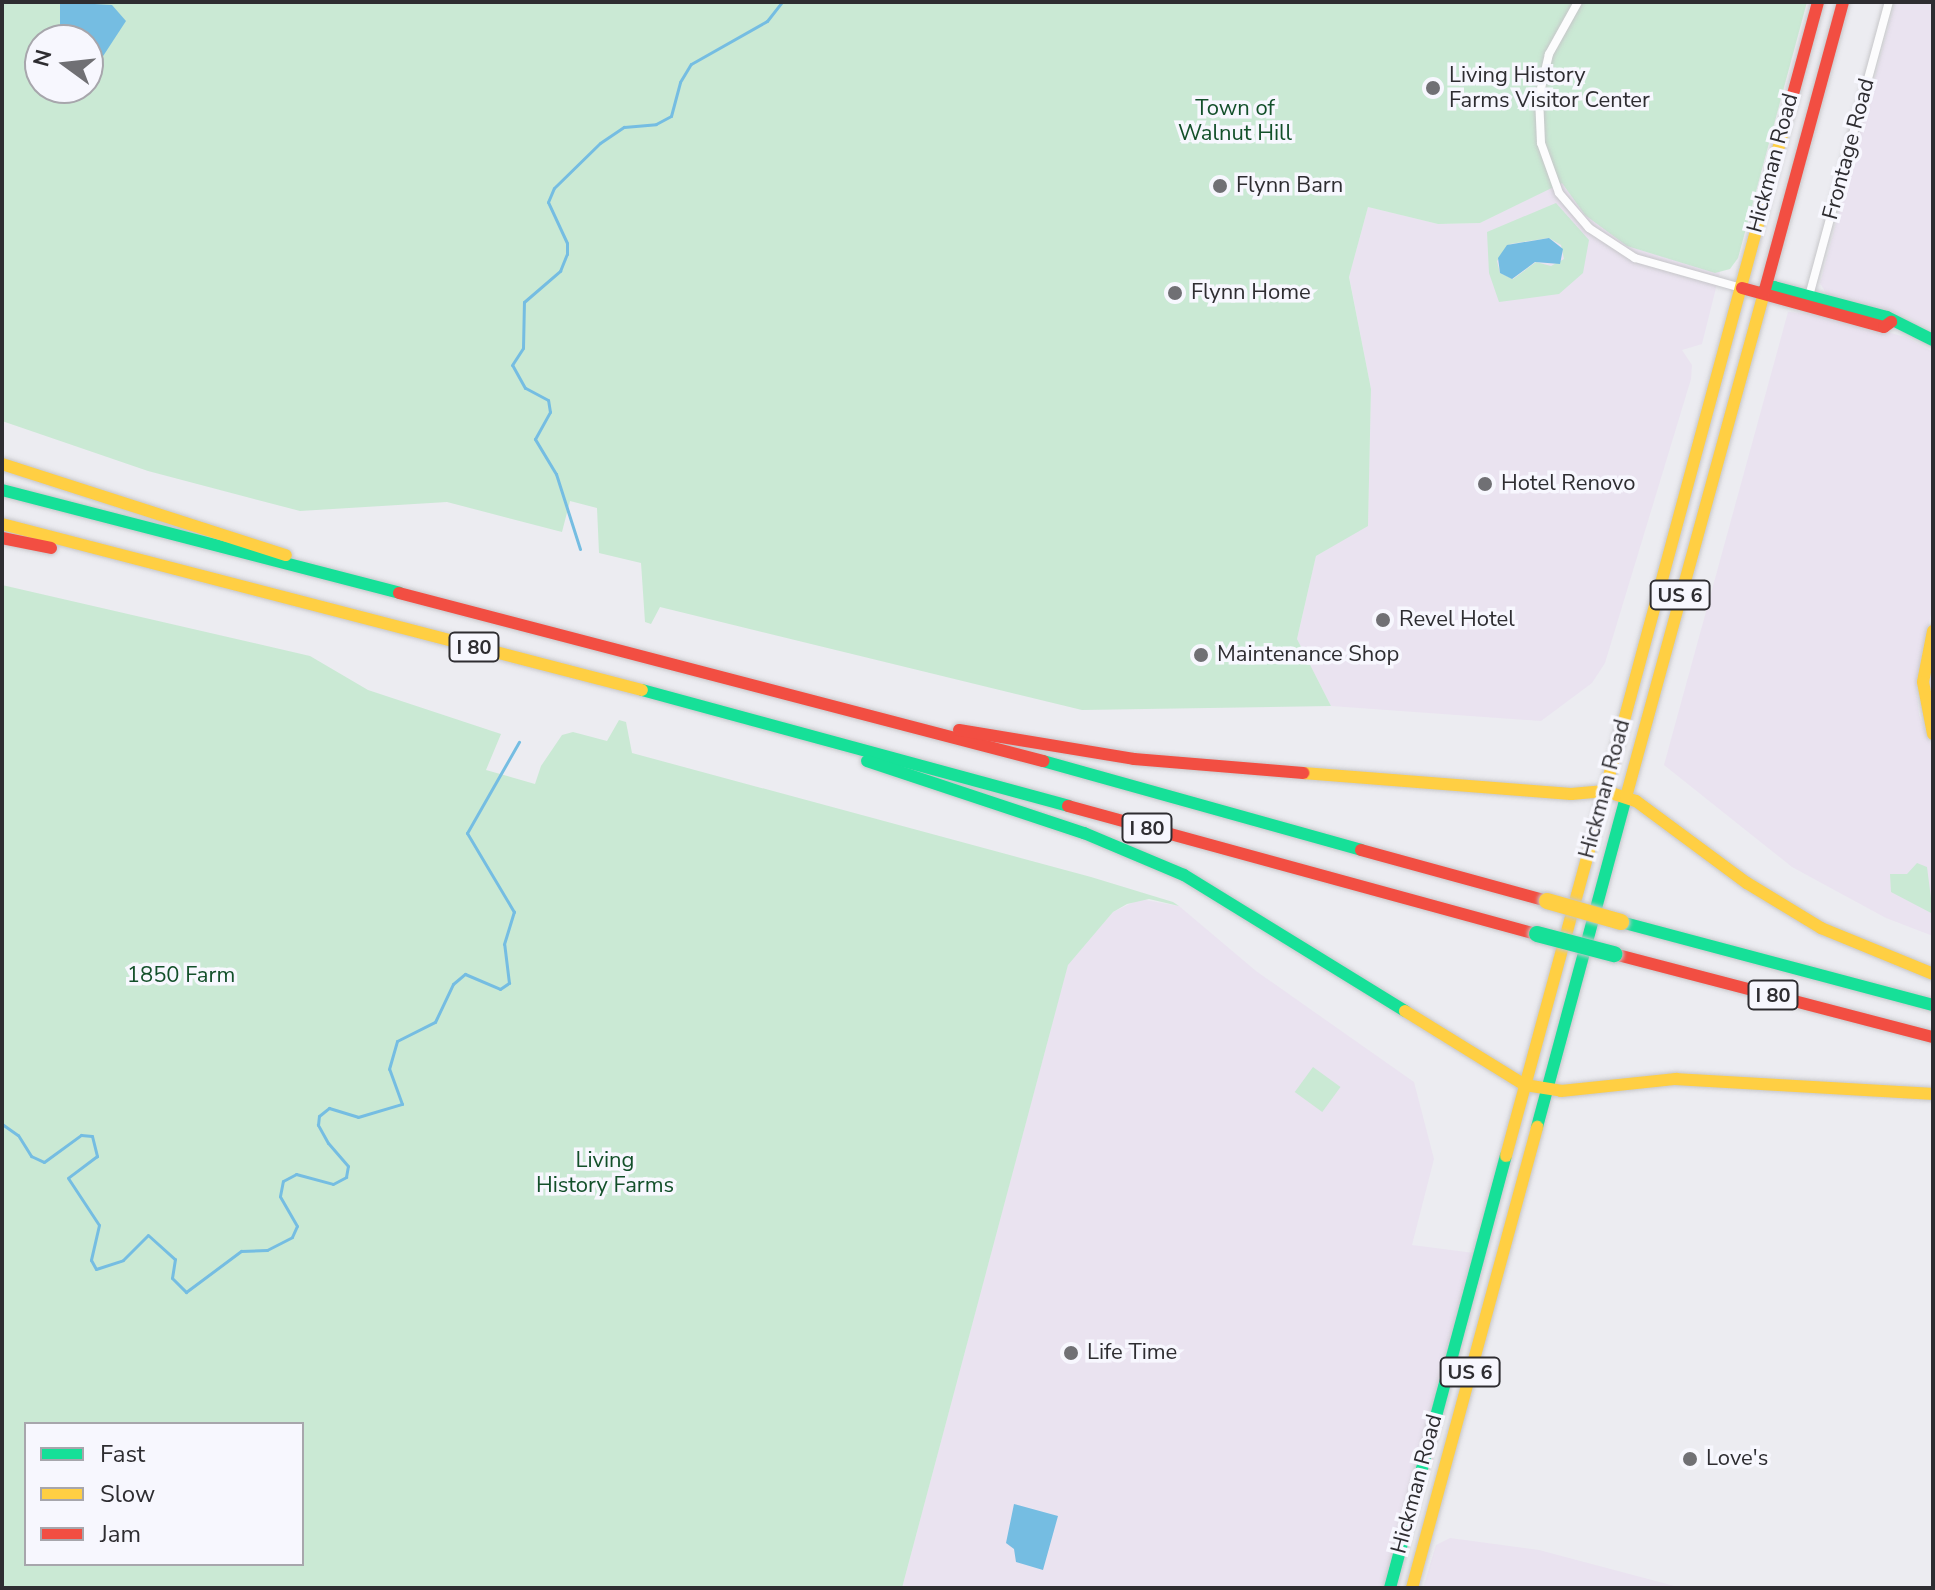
<!DOCTYPE html>
<html>
<head>
<meta charset="utf-8">
<style>
  body { margin:0 }
  #map { position:relative; width:1935px; height:1590px; overflow:hidden; background:#ececf1; font-family:"Nunito Sans",sans-serif }
  div>[style] { position:absolute }
  [style*='--x'] { left:calc(var(--x)*1px); top:calc(var(--y)*1px); width:calc(var(--w)*1px); rotate:calc(var(--a)*1deg) }
  .commercial>* { inset:0; background:#eae3f0 }
  .green>* { inset:0; background:#cae9d4; transform-origin:0 0 }
  .water>* { inset:0; background:#75bde2 }
  .stream>* { height:3px; margin:-1.5px; padding:0 1.5px; transform-origin:1.5px; border-radius:1.5px; background:#75bde2 }
  .roads { filter:drop-shadow(0 0 2px #c6c6c9) drop-shadow(0 0 2px #c6c6c9) }
  .street>* { height:8px; margin:-4px; padding:0 4px; transform-origin:4px; border-radius:4px; background:#fcfcfd }
  .fast>* { height:12px; margin:-6px; padding:0 6px; transform-origin:6px; border-radius:6px; background:#16e098 }
  .slow>* { height:12px; margin:-6px; padding:0 6px; transform-origin:6px; border-radius:6px; background:#ffcf43 }
  .jam>* { height:12px; margin:-6px; padding:0 6px; transform-origin:6px; border-radius:6px; background:#f24e42 }
  .bridges { filter:drop-shadow(0 0 2px #c6c6c9) drop-shadow(0 0 2px #c6c6c9) }
  .fast-bridge>* { height:16px; margin:-8px; padding:0 8px; transform-origin:8px; border-radius:8px; background:#16e098 }
  .slow-bridge>* { height:16px; margin:-8px; padding:0 8px; transform-origin:8px; border-radius:8px; background:#ffcf43 }
  .dots>* { width:22px; height:22px; translate:-50% -50%; box-sizing:border-box; border:4px solid #f7f7fe; border-radius:50% }
  span { translate:-50% -50%; white-space:nowrap; text-align:center; line-height:1.15; -webkit-text-stroke:7px #f7f7fe; paint-order:stroke }
  .shield-label span { padding:2px 6px; background:#f7f7fe; border:2px solid; border-radius:6px; -webkit-text-stroke-width:0 }
  .shield-label { font-size:20px; color:#2e2d31; font-weight:700 }
  .poi-label { font-size:22px; color:#2e2d31 }
  .left { translate:0 -50%; text-align:left }
  .park-label { font-size:22px; color:#13502a }
  .street-label { font-size:22px; color:#2e2d31 }
  .frame { position:absolute; inset:0; border:4px solid #2e2d31; pointer-events:none }
  .legend { position:absolute; left:24px; top:1422px; width:280px; height:144px; box-sizing:border-box; background:#f7f7fe; border:2px solid #a7a6ac; margin:0; padding:10px 14px; list-style:none; font-size:24px; color:#2e2d31 }
  .legend li { display:flex; align-items:center; gap:16px; height:40px }
  .legend b { width:40px; border:2px solid #a7a6ac }
  .north { position:absolute; left:24px; top:24px; width:80px; height:80px; box-sizing:border-box; background:#f7f7fe; border:2px solid #a7a6ac; border-radius:50%; rotate:285deg; font-size:22px; font-weight:700; line-height:32px; text-align:center; color:#2e2d31 }
  .north::after { content:''; display:block; margin:auto; width:28px; height:36px; background:#707074; clip-path:polygon(50% 0,100% 100%,50% 72%,0 100%) }
</style>
</head>
<body>
<div id="map">
  <div class="commercial">
    <i style="clip-path:polygon(1895px 2px,1933px 2px,1933px 330px,1906px 316px,1827px 295px,1820px 283px)"></i>
    <i style="clip-path:polygon(1568px 179px,1722px 264px,1702px 344px,1682px 350px,1692px 365px,1691px 379px,1605px 663px,1592px 683px,1541px 721px,1331px 706px,1297px 639px,1316px 556px,1368px 525px,1371px 389px,1349px 276px,1368px 207px,1438px 224px,1480px 223px)"></i>
    <i style="clip-path:polygon(1788px 312px,1817px 314px,1906px 337px,1933px 352px,1933px 604px,1916px 685px,1919px 715px,1933px 750px,1933px 936px,1886px 918px,1792px 867px,1664px 765px)"></i>
    <i style="clip-path:polygon(1140px 899px,1179px 906px,1256px 971px,1414px 1082px,1434px 1159px,1412px 1245px,1482px 1254px,1389px 1588px,902px 1588px,1068px 964px,1113px 912px)"></i>
    <i style="clip-path:polygon(1450px 1538px,1539px 1550px,1682px 1588px,1423px 1588px,1436px 1545px)"></i>
  </div>
  <div class="green">
    <i style="clip-path:polygon(evenodd,2px 2px,1807px 2px,1738px 258px,1730px 269px,1715px 273px,1627px 246px,1585px 215px,1562px 183px,1480px 223px,1438px 224px,1368px 207px,1349px 277px,1371px 389px,1368px 526px,1316px 556px,1297px 639px,1331px 706px,1082px 710px,660px 607px,651px 624px,645px 622px,641px 563px,599px 553px,597px 508px,570px 501px,562px 532px,447px 502px,300px 511px,148px 471px,2px 421px,2px 2px,40px 40px,88px 40px,88px 88px,40px 88px,40px 40px)"></i>
    <i style="clip-path:polygon(evenodd,1556px 203px,1589px 240px,1583px 273px,1559px 294px,1499px 302px,1489px 273px,1487px 232px,1556px 203px,1549px 238px,1561px 245px,1564px 259px,1551px 266px,1536px 262px,1513px 279px,1500px 273px,1497px 261px,1510px 244px,1549px 238px)"></i>
    <i style="clip-path:polygon(evenodd,2px 585px,310px 656px,368px 690px,501px 734px,486px 770px,535px 784px,541px 766px,562px 735px,573px 732px,607px 741px,619px 720px,626px 722px,632px 753px,1091px 877px,1173px 902px,1179px 906px,1149px 899px,1127px 904px,1113px 912px,1068px 965px,902px 1588px,2px 1588px,2px 585px,26px 1424px,302px 1424px,302px 1564px,26px 1564px,26px 1424px)"></i>
    <i style="clip-path:polygon(1917px 863px,1927px 867px,1933px 914px,1891px 892px,1890px 874px,1907px 874px)"></i>
    <i style="left:1313px;top:1067px;width:34px;height:31px;rotate:36deg"></i>
  </div>
  <div class="water">
    <i style="clip-path:polygon(60px 2px,112px 5px,126px 21px,94px 70px,88px 72px,88px 40px,60px 40px)"></i>
    <i style="clip-path:polygon(1549px 238px,1563px 249px,1560px 264px,1535px 262px,1512px 279px,1500px 273px,1498px 258px,1507px 245px)"></i>
    <i style="clip-path:polygon(1014px 1504px,1058px 1516px,1043px 1570px,1016px 1562px,1014px 1549px,1006px 1543px)"></i>
  </div>
  <div class="stream">
    <i style="--x:580;--y:549;--w:79;--a:-107.7"></i>
    <i style="--x:556;--y:474;--w:41;--a:-121"></i>
    <i style="--x:535;--y:439;--w:31;--a:-61"></i>
    <i style="--x:550;--y:412;--w:12;--a:-99"></i>
    <i style="--x:548;--y:400;--w:26;--a:-152"></i>
    <i style="--x:525;--y:388;--w:26;--a:-119"></i>
    <i style="--x:512;--y:365;--w:20;--a:-57"></i>
    <i style="--x:523;--y:348;--w:46;--a:-88.8"></i>
    <i style="--x:524;--y:302;--w:48;--a:-40.7"></i>
    <i style="--x:560;--y:271;--w:18;--a:-68"></i>
    <i style="--x:567;--y:254;--w:11;--a:-90"></i>
    <i style="--x:567;--y:243;--w:45;--a:-114.9"></i>
    <i style="--x:548;--y:202;--w:15;--a:-67"></i>
    <i style="--x:554;--y:188;--w:64;--a:-44.4"></i>
    <i style="--x:600;--y:143;--w:29;--a:-34"></i>
    <i style="--x:624;--y:127;--w:32;--a:-5"></i>
    <i style="--x:656;--y:124;--w:17;--a:-28"></i>
    <i style="--x:671;--y:116;--w:35;--a:-75"></i>
    <i style="--x:680;--y:82;--w:21;--a:-59"></i>
    <i style="--x:691;--y:64;--w:87;--a:-29.5"></i>
    <i style="--x:767;--y:21;--w:24;--a:-52"></i>
    <i style="--x:2;--y:1124;--w:19;--a:35"></i>
    <i style="--x:18;--y:1135;--w:25;--a:58"></i>
    <i style="--x:31;--y:1156;--w:14;--a:25"></i>
    <i style="--x:44;--y:1162;--w:46;--a:-36.1"></i>
    <i style="--x:81;--y:1135;--w:11;--a:5"></i>
    <i style="--x:92;--y:1136;--w:21;--a:76"></i>
    <i style="--x:97;--y:1156;--w:36;--a:143"></i>
    <i style="--x:68;--y:1178;--w:56;--a:56.6"></i>
    <i style="--x:99;--y:1225;--w:36;--a:103"></i>
    <i style="--x:91;--y:1260;--w:10;--a:61"></i>
    <i style="--x:96;--y:1269;--w:28;--a:-18"></i>
    <i style="--x:123;--y:1260;--w:35;--a:-45"></i>
    <i style="--x:148;--y:1235;--w:36;--a:42"></i>
    <i style="--x:175;--y:1259;--w:19;--a:99"></i>
    <i style="--x:172;--y:1278;--w:20;--a:45"></i>
    <i style="--x:186;--y:1292;--w:69;--a:-36.7"></i>
    <i style="--x:241;--y:1251;--w:26;--a:-2"></i>
    <i style="--x:267;--y:1250;--w:28;--a:-27"></i>
    <i style="--x:292;--y:1237;--w:12;--a:-66"></i>
    <i style="--x:297;--y:1226;--w:34;--a:-120"></i>
    <i style="--x:280;--y:1196;--w:15;--a:-79"></i>
    <i style="--x:283;--y:1181;--w:15;--a:-28"></i>
    <i style="--x:296;--y:1174;--w:38;--a:15"></i>
    <i style="--x:333;--y:1184;--w:15;--a:-28"></i>
    <i style="--x:346;--y:1177;--w:11;--a:-80"></i>
    <i style="--x:348;--y:1166;--w:30;--a:-131"></i>
    <i style="--x:328;--y:1143;--w:21;--a:-119"></i>
    <i style="--x:318;--y:1125;--w:9;--a:-84"></i>
    <i style="--x:319;--y:1116;--w:13;--a:-39"></i>
    <i style="--x:329;--y:1108;--w:30;--a:17"></i>
    <i style="--x:358;--y:1117;--w:46;--a:-16.5"></i>
    <i style="--x:402;--y:1104;--w:37;--a:-110"></i>
    <i style="--x:389;--y:1069;--w:29;--a:-74"></i>
    <i style="--x:397;--y:1041;--w:42;--a:-26.6"></i>
    <i style="--x:435;--y:1022;--w:42;--a:-64.7"></i>
    <i style="--x:453;--y:984;--w:16;--a:-40"></i>
    <i style="--x:465;--y:974;--w:38;--a:23"></i>
    <i style="--x:500;--y:989;--w:11;--a:-34"></i>
    <i style="--x:509;--y:983;--w:39;--a:-97"></i>
    <i style="--x:504;--y:944;--w:34;--a:-73"></i>
    <i style="--x:514;--y:912;--w:92;--a:-120.7"></i>
    <i style="--x:467;--y:833;--w:105;--a:-60.3"></i>
  </div>
  <div class="roads">
    <div class="street">
      <i style="--x:1578;--y:2;--w:60;--a:119.1"></i>
      <i style="--x:1549;--y:54;--w:44;--a:103.1"></i>
      <i style="--x:1539;--y:97;--w:46;--a:87.5"></i>
      <i style="--x:1541;--y:143;--w:53;--a:70.2"></i>
      <i style="--x:1559;--y:193;--w:46;--a:49.4"></i>
      <i style="--x:1589;--y:228;--w:55;--a:33.1"></i>
      <i style="--x:1635;--y:258;--w:110;--a:15.8"></i>
      <i style="--x:1809;--y:296;--w:305;--a:-74.8"></i>
    </div>
    <div class="fast">
      <i style="--x:1761;--y:292;--w:14;--a:-21"></i>
      <i style="--x:1774;--y:287;--w:117;--a:14.9"></i>
      <i style="--x:1887;--y:317;--w:51;--a:26.6"></i>
      <i style="--x:2;--y:490;--w:410;--a:14.5"></i>
      <i style="--x:642;--y:690;--w:442;--a:15.2"></i>
      <i style="--x:867;--y:761;--w:229;--a:18.4"></i>
      <i style="--x:1084;--y:833;--w:108;--a:22.8"></i>
      <i style="--x:1184;--y:875;--w:259;--a:31.6"></i>
      <i style="--x:1043;--y:761;--w:330;--a:15.6"></i>
      <i style="--x:1621;--y:922;--w:323;--a:14.9"></i>
      <i style="--x:1537;--y:1127;--w:342;--a:-74.9"></i>
      <i style="--x:1390;--y:1588;--w:447;--a:-75"></i>
    </div>
    <div class="slow">
      <i style="--x:2;--y:464;--w:298;--a:17.8"></i>
      <i style="--x:2;--y:524;--w:661;--a:14.54"></i>
      <i style="--x:1933;--y:631;--w:52;--a:101.1"></i>
      <i style="--x:1923;--y:682;--w:53;--a:79.1"></i>
      <i style="--x:1303;--y:773;--w:269;--a:4.5"></i>
      <i style="--x:1571;--y:794;--w:34;--a:-5"></i>
      <i style="--x:1605;--y:791;--w:33;--a:18"></i>
      <i style="--x:1636;--y:801;--w:138;--a:36.5"></i>
      <i style="--x:1747;--y:883;--w:87;--a:31.3"></i>
      <i style="--x:1821;--y:928;--w:121;--a:22.3"></i>
      <i style="--x:1605;--y:791;--w:684;--a:-74.91"></i>
      <i style="--x:1626;--y:797;--w:523;--a:-74.69"></i>
      <i style="--x:1405;--y:1011;--w:141;--a:31.7"></i>
      <i style="--x:1525;--y:1085;--w:36;--a:9"></i>
      <i style="--x:1561;--y:1091;--w:116;--a:-6"></i>
      <i style="--x:1676;--y:1079;--w:257;--a:3.3"></i>
      <i style="--x:1506;--y:1156;--w:378;--a:-74.8"></i>
      <i style="--x:1412;--y:1588;--w:478;--a:-74.8"></i>
    </div>
    <div class="jam">
      <i style="--x:1783;--y:131;--w:134;--a:-74.8"></i>
      <i style="--x:1742;--y:288;--w:147;--a:15.4"></i>
      <i style="--x:1884;--y:327;--w:9;--a:-36"></i>
      <i style="--x:1764;--y:293;--w:302;--a:-74.8"></i>
      <i style="--x:2;--y:538;--w:50;--a:11.5"></i>
      <i style="--x:399;--y:593;--w:666;--a:14.62"></i>
      <i style="--x:959;--y:730;--w:177;--a:9.4"></i>
      <i style="--x:1134;--y:759;--w:170;--a:4.7"></i>
      <i style="--x:1068;--y:806;--w:486;--a:15.3"></i>
      <i style="--x:1361;--y:850;--w:193;--a:15.3"></i>
      <i style="--x:1614;--y:954;--w:330;--a:14.6"></i>
    </div>
  </div>
  <div class="bridges">
    <div class="fast-bridge">
      <i style="--x:1537;--y:934;--w:80;--a:14.6"></i>
    </div>
    <div class="slow-bridge">
      <i style="--x:1547;--y:901;--w:77;--a:15.8"></i>
    </div>
  </div>
  <div class="dots">
    <i style="left:1433px;top:88px;background:#707074"></i>
    <i style="left:1220px;top:186px;background:#707074"></i>
    <i style="left:1175px;top:293px;background:#707074"></i>
    <i style="left:1485px;top:484px;background:#707074"></i>
    <i style="left:1383px;top:620px;background:#707074"></i>
    <i style="left:1201px;top:655px;background:#707074"></i>
    <i style="left:1071px;top:1353px;background:#707074"></i>
    <i style="left:1690px;top:1459px;background:#707074"></i>
  </div>
  <div class="shield-label">
    <span style="left:1680px;top:595px">US 6</span>
    <span style="left:474px;top:647px">I 80</span>
    <span style="left:1147px;top:828px">I 80</span>
    <span style="left:1773px;top:995px">I 80</span>
    <span style="left:1470px;top:1372px">US 6</span>
  </div>
  <div class="poi-label">
    <span class="left" style="left:1449px;top:88px">Living History<br>Farms Visitor Center</span>
    <span class="left" style="left:1236px;top:186px">Flynn Barn</span>
    <span class="left" style="left:1191px;top:293px">Flynn Home</span>
    <span class="left" style="left:1501px;top:484px">Hotel Renovo</span>
    <span class="left" style="left:1399px;top:620px">Revel Hotel</span>
    <span class="left" style="left:1217px;top:655px">Maintenance Shop</span>
    <span class="left" style="left:1087px;top:1353px">Life Time</span>
    <span class="left" style="left:1706px;top:1459px">Love's</span>
  </div>
  <div class="park-label">
    <span style="left:1235px;top:121px">Town of<br>Walnut Hill</span>
    <span style="left:181px;top:976px">1850 Farm</span>
    <span style="left:605px;top:1173px">Living<br>History Farms</span>
  </div>
  <div class="street-label">
    <span style="left:1849px;top:149px;rotate:-75deg">Frontage Road</span>
    <span style="left:1773px;top:163px;rotate:-75deg">Hickman Road</span>
    <span style="left:1605px;top:789px;rotate:-75deg">Hickman Road</span>
    <span style="left:1417px;top:1484px;rotate:-75deg">Hickman Road</span>
  </div>
  <div class="frame"></div>
  <ul class="legend">
  <li><b style="height:10px;background:#16e098"></b>Fast</li>
  <li><b style="height:10px;background:#ffcf43"></b>Slow</li>
  <li><b style="height:10px;background:#f24e42"></b>Jam</li>
  </ul>
  <div class="north">N</div>
</div>
</body>
</html>
